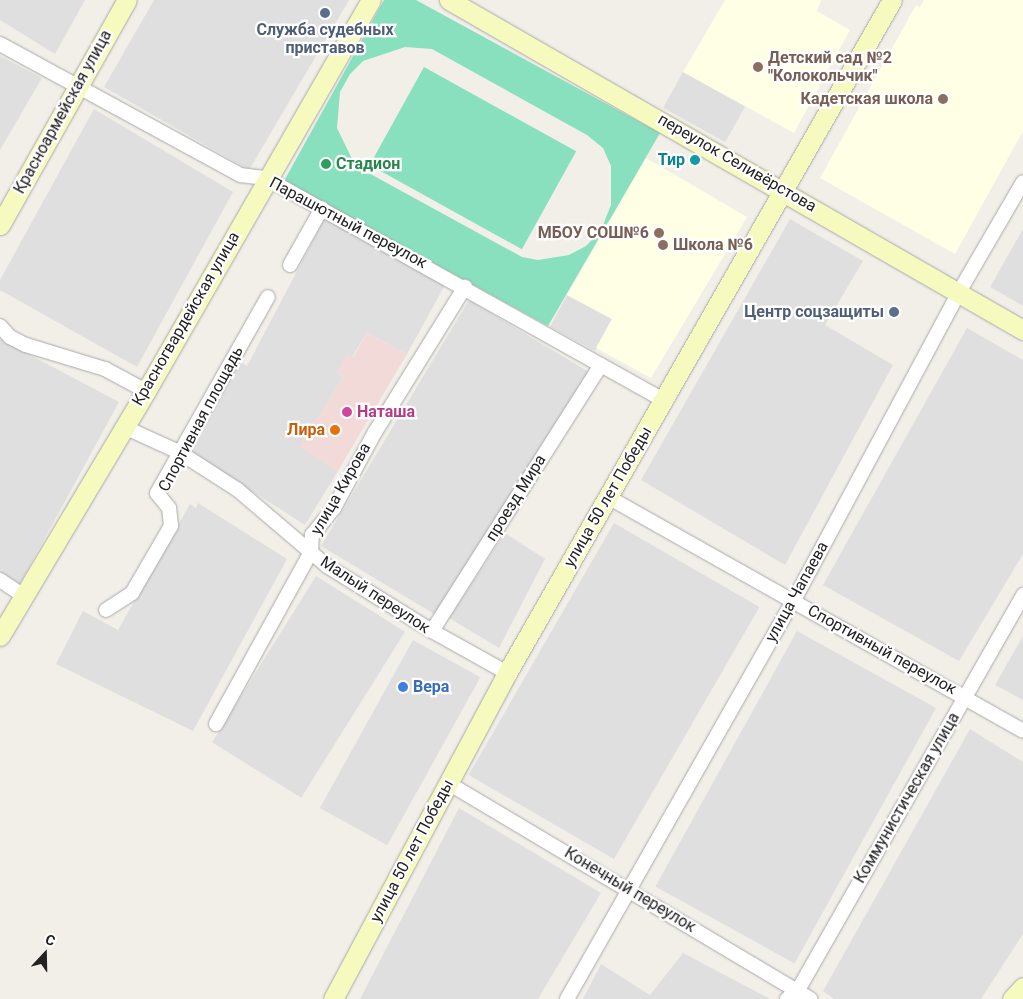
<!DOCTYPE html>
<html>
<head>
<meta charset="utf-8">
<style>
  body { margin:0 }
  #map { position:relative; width:1023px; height:999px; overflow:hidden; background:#f2efe9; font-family:Roboto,sans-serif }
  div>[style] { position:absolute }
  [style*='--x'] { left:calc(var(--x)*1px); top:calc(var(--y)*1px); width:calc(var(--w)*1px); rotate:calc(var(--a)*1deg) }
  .residential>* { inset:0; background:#e0dfdf; transform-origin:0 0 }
  .commercial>* { inset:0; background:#f2dad9 }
  .education>* { inset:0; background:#ffffe5 }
  .pitch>* { inset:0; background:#88e0be; transform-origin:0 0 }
  .roads { filter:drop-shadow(0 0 1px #a9a9a9) drop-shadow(0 0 1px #a9a9a9) }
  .street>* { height:14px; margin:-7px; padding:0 7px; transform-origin:7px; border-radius:7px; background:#fff }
  .secondary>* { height:19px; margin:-9.5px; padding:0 9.5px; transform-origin:9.5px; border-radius:9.5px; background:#f7fabf }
  .dots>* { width:14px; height:14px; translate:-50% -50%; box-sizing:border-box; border:2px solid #fff; border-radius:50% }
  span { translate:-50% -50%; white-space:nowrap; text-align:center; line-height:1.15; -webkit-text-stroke:4.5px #fff; paint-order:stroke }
  .service-label { font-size:16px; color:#4e5e75; font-weight:700 }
  .right { translate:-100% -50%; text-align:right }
  .education-label { font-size:16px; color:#785e54; font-weight:700 }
  .left { translate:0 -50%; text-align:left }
  .street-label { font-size:16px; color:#222 }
  .culture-label { font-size:16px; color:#0d838f; font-weight:700 }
  .leisure-label { font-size:16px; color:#27864d; font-weight:700 }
  .hotel-label { font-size:16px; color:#b23c85; font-weight:700 }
  .food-label { font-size:16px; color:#c56008; font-weight:700 }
  .shop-label { font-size:16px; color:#366cbe; font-weight:700 }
  .north { position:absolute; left:20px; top:929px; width:50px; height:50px; -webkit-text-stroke:4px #fff; paint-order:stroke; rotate:21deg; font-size:14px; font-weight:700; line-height:20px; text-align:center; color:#222 }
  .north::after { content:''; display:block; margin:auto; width:18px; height:22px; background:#222; clip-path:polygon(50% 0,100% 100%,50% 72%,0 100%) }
</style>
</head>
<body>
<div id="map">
  <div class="residential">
    <i style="clip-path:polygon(0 0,85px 0,55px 54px,0 20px)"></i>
    <i style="clip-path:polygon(154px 0,349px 0,249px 170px,104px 87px)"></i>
    <i style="clip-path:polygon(0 56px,42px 78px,0 150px)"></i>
    <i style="left:683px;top:72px;width:71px;height:41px;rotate:29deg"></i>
    <i style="clip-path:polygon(94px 109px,233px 192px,137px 367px,0 290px,0 280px)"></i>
    <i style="clip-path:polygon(325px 218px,445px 285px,407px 354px,367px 333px,352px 357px,347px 355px,337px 373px,343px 377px,300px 447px,338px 471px,305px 525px,184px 448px,241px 362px,247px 366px)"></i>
    <i style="clip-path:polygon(790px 219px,863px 261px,825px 325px,893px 365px,785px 565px,641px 480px)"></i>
    <i style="clip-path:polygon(1023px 229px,1023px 306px,990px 287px)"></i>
    <i style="left:567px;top:295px;width:51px;height:36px;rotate:28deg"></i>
    <i style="left:469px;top:300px;width:141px;height:287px;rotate:31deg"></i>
    <i style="clip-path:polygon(967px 328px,1023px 360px,1023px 554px,959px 661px,823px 585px)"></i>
    <i style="clip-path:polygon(0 339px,119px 402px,20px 584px,0 572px)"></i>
    <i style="clip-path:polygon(198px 503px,287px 559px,193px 731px,56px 664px,83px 611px,118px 630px,190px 504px,196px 508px)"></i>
    <i style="left:614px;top:523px;width:168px;height:291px;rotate:30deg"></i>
    <i style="clip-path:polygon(505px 533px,545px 559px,499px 648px,449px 618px)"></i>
    <i style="left:316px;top:576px;width:105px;height:196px;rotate:32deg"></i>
    <i style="left:797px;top:631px;width:159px;height:292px;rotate:29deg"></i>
    <i style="clip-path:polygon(1023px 636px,1023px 700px,995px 685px)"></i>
    <i style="left:413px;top:640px;width:77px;height:192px;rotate:29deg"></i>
    <i style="clip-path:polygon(970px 729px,1023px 762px,1023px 934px,981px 999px,834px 999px,823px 991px)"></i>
    <i style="clip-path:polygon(459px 808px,601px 893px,538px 999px,360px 999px)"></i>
    <i style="clip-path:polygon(683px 953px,770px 999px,583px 999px,601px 964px,650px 995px)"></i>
  </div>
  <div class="commercial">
    <i style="clip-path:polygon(367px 333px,407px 354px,338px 471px,299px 447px,343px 377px,337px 373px,347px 354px,353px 357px)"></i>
  </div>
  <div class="education">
    <i style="clip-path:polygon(725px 0,821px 0,817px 11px,850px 30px,794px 133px,683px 72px)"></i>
    <i style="clip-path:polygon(924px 0,1023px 0,1023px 131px,955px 254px,820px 178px,916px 5px,920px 7px)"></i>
    <i style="clip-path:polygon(646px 158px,747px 217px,651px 378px,596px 348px,612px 319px,567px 295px)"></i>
  </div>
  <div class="pitch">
    <i style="clip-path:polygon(evenodd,384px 0,416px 0,660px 133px,548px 326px,284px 181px,384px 0,405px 47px,432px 49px,587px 135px,603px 148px,611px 166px,611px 205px,601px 230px,586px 246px,569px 255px,538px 260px,522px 257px,365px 171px,352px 159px,337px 128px,340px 92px,350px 74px,363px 61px,405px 47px)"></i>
    <i style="left:424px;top:67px;width:174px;height:112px;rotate:29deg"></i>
  </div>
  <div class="roads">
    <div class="street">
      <i style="--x:0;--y:44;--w:273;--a:28.6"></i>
      <i style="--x:240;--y:175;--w:26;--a:7"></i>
      <i style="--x:266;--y:178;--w:456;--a:29.2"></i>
      <i style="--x:290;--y:265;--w:65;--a:-60.7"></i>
      <i style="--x:0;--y:326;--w:15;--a:48"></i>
      <i style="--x:10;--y:337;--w:18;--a:27"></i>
      <i style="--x:26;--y:345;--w:83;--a:16.9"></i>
      <i style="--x:105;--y:369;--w:47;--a:28.2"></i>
      <i style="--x:124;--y:427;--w:60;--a:24.4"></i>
      <i style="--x:179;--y:452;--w:70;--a:32.8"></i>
      <i style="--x:238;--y:490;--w:117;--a:40.5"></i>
      <i style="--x:327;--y:566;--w:123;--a:31.8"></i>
      <i style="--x:432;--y:631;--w:86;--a:29.2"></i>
      <i style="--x:608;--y:497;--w:476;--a:29.4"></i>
      <i style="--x:0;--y:580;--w:29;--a:34"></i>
      <i style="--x:106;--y:610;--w:31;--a:-33"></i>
      <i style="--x:132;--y:593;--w:78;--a:-59.8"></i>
      <i style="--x:171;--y:526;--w:18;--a:-96"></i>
      <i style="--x:169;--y:508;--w:19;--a:-129"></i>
      <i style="--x:157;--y:493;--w:225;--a:-60.5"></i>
      <i style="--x:432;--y:631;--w:315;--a:-57.6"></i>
      <i style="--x:216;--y:724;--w:196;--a:-61.1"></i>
      <i style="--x:311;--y:552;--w:17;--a:-87"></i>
      <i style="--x:312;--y:535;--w:35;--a:-51"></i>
      <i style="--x:334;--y:508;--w:86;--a:-61.7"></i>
      <i style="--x:375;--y:432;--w:171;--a:-58.2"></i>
      <i style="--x:448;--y:783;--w:422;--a:30.8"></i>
      <i style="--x:567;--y:999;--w:459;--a:-60.4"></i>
      <i style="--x:794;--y:600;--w:349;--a:-61.8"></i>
      <i style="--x:959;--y:292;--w:127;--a:-59.8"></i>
      <i style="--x:787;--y:999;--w:14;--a:-39"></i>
      <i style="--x:798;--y:990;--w:455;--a:-60.3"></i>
    </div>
    <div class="secondary">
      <i style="--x:449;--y:0;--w:662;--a:29.9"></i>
      <i style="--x:0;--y:225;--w:258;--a:-60.6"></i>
      <i style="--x:0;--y:636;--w:285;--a:-59.2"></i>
      <i style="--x:146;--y:391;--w:451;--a:-60.1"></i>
      <i style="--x:333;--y:999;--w:370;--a:-61.9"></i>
      <i style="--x:507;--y:673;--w:775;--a:-60.23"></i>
      <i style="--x:1012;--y:999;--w:16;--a:-47"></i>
    </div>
  </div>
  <div class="dots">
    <i style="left:325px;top:13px;background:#5c6f8a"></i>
    <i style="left:758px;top:67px;background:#8d6e63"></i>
    <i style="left:943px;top:99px;background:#8d6e63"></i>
    <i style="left:695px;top:160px;background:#0f9aa8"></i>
    <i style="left:326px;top:164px;background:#2e9e5b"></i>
    <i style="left:659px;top:233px;background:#8d6e63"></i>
    <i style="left:663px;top:245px;background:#8d6e63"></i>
    <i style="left:894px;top:312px;background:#5c6f8a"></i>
    <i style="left:347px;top:412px;background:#d1479c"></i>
    <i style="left:335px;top:430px;background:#e8710a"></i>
    <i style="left:403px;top:687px;background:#3f7fe0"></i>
  </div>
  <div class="service-label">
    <span style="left:325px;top:39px">Служба судебных<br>приставов</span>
    <span class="right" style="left:884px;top:312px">Центр соцзащиты</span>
  </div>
  <div class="education-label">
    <span class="left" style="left:768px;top:67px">Детский сад №2<br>"Колокольчик"</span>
    <span class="right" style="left:933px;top:99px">Кадетская школа</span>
    <span class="right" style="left:649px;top:233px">МБОУ СОШ№6</span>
    <span class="left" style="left:673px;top:245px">Школа №6</span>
  </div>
  <div class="street-label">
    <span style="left:63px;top:112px;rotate:-61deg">Красноармейская улица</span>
    <span style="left:737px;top:163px;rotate:30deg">переулок Селивёрстова</span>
    <span style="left:348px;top:223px;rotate:28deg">Парашютный переулок</span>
    <span style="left:186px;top:319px;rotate:-60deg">Красногвардейская улица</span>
    <span style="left:201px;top:419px;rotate:-62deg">Спортивная площадь</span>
    <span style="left:341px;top:489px;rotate:-60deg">улица Кирова</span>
    <span style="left:608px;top:497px;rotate:-60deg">улица 50 лет Победы</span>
    <span style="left:516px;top:498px;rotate:-58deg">проезд Мира</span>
    <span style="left:797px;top:592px;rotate:-61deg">улица Чапаева</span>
    <span style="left:375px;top:595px;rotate:33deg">Малый переулок</span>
    <span style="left:882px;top:650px;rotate:29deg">Спортивный переулок</span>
    <span style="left:907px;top:798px;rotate:-60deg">Коммунистическая улица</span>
    <span style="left:412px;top:851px;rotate:-62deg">улица 50 лет Победы</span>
    <span style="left:630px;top:890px;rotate:31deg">Конечный переулок</span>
  </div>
  <div class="culture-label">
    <span class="right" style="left:685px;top:160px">Тир</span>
  </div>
  <div class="leisure-label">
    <span class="left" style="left:336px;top:164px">Стадион</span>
  </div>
  <div class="hotel-label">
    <span class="left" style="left:357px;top:412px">Наташа</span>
  </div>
  <div class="food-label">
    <span class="right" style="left:325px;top:430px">Лира</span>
  </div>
  <div class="shop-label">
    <span class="left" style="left:413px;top:687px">Вера</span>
  </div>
  <div class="north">С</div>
</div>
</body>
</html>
